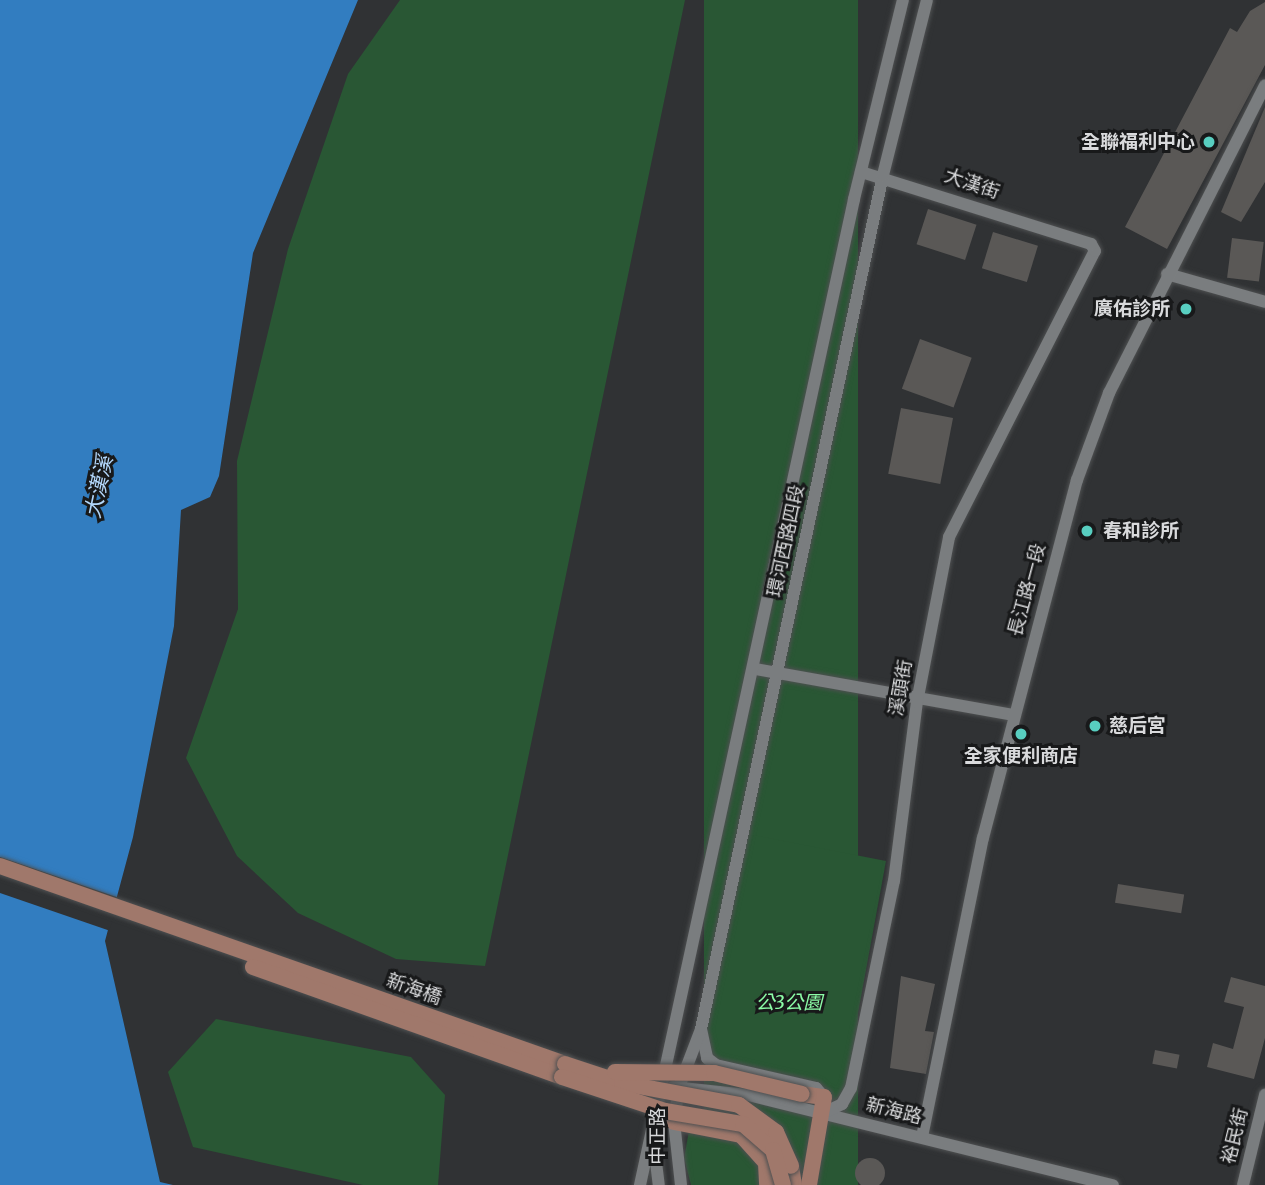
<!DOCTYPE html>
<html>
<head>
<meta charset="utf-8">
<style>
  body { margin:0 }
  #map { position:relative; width:1265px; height:1185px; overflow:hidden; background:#303234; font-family:Merriweather,"Noto Sans TC",serif }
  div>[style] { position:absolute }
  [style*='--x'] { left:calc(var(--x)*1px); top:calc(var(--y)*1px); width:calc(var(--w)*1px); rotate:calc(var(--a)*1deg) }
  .green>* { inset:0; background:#295734; transform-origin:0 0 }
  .water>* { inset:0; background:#327dc0 }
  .pier>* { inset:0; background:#303234; transform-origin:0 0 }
  .building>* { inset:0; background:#5a5856; transform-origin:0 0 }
  .round { border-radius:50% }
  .roads { filter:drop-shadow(0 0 2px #4e5051) drop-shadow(0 0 2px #4e5051) }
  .minor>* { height:12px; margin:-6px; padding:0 6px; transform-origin:6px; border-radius:6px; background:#7a7d7f }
  .major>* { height:16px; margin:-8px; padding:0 8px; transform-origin:8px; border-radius:8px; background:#a0786b }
  .bridges { filter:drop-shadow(0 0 2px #4e5051) drop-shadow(0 0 2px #4e5051) }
  .major-bridge>* { height:16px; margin:-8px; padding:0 8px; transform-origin:8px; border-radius:8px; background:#a0786b }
  .dots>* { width:19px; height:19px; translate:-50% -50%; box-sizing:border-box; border:4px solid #18191a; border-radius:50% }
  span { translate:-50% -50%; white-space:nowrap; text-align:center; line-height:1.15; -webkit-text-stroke:6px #18191a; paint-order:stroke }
  .poi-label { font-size:19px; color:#d9dadc; font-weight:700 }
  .right { translate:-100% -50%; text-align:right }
  .left { translate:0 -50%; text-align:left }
  .street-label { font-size:19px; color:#d9dadc }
  .park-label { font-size:19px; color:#8cfca7; font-style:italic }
  .water-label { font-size:21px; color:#b3d7fb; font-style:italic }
</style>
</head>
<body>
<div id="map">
  <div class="green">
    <i style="clip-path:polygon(400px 0,685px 0,485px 966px,396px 959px,298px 913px,237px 856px,186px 758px,238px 609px,237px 461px,288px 249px,348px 74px)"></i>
    <i style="left:704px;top:0;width:154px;height:1211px"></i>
    <i style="clip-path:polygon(753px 835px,886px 861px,844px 1090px,728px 1066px,712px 1054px,709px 1037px)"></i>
    <i style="clip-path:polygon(216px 1019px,411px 1057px,445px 1095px,438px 1185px,363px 1185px,193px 1147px,168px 1072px)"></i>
    <i style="clip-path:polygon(689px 1131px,744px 1143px,756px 1154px,766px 1185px,691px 1185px,684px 1158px)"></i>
  </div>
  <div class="water">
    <i style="clip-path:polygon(0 0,358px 0,253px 253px,219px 476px,210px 497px,181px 510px,174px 626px,133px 837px,105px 941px,160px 1182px,173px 1185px,0 1185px)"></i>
  </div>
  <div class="pier">
    <i style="left:0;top:857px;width:127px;height:34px;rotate:19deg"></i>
  </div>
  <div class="building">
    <i style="clip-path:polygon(1265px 2px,1265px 65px,1167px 249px,1125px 227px,1230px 28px,1237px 32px,1250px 11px)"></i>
    <i style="clip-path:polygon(1265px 107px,1265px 182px,1241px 222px,1221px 212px)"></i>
    <i style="left:928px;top:209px;width:51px;height:37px;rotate:18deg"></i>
    <i style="left:993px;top:232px;width:47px;height:38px;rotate:17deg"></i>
    <i style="left:1232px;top:238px;width:32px;height:40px;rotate:7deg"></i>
    <i style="left:920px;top:339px;width:55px;height:53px;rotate:20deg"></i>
    <i style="left:901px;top:408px;width:53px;height:67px;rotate:11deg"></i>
    <i style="left:1118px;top:884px;width:67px;height:19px;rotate:9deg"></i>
    <i style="clip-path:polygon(901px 976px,935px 984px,925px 1031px,934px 1032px,926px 1074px,890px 1068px)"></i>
    <i style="clip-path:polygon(1231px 977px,1265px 986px,1265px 1038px,1254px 1079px,1207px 1067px,1213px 1043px,1233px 1049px,1244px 1007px,1224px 1002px)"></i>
    <i style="left:1155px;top:1050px;width:25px;height:14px;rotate:11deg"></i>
    <i class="round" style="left:855px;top:1158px;width:30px;height:30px"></i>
  </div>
  <div class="roads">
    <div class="minor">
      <i style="--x:1167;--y:274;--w:102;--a:15.9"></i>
      <i style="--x:755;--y:669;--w:263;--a:10.1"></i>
      <i style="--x:701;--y:1029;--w:30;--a:78"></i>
      <i style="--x:707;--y:1058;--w:11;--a:38"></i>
      <i style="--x:716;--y:1065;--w:103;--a:13"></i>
      <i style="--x:816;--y:1088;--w:12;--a:48"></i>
      <i style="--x:673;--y:1087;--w:75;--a:6.1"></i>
      <i style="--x:748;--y:1095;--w:376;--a:13.9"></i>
      <i style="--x:823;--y:1113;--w:21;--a:-25"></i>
      <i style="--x:842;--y:1104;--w:18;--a:-61"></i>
      <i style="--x:851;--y:1088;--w:211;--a:-78.3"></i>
      <i style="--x:894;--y:881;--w:180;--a:-82.7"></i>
      <i style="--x:917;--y:702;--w:168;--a:-79"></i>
      <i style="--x:949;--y:537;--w:321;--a:-63"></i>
      <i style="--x:1095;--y:251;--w:8;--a:-120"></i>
      <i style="--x:1091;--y:244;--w:241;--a:-162.6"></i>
      <i style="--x:922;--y:1137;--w:305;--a:-78.5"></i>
      <i style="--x:983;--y:838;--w:370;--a:-75.3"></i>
      <i style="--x:1077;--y:480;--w:93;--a:-69.8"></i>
      <i style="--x:1109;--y:393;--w:345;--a:-63.1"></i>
      <i style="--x:654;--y:1146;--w:39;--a:83"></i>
      <i style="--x:640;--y:1185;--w:1009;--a:-77.75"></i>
      <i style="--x:854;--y:199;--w:205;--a:-76.2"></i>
      <i style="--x:681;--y:1185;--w:63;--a:-96.3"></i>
      <i style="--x:674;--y:1122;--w:35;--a:-82"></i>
      <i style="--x:679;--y:1087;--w:62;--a:-69.2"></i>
      <i style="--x:701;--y:1029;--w:873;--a:-77.97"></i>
      <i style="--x:883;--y:175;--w:180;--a:-75.9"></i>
      <i style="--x:1243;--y:1185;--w:93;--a:-76.3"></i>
    </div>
    <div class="major">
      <i style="--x:0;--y:866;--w:599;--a:19.31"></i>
      <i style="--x:253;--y:967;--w:328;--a:19.6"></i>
      <i style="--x:802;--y:1094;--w:22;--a:8"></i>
      <i style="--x:824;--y:1097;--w:89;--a:99.7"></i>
      <i style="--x:674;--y:1122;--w:68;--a:11"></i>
      <i style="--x:741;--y:1135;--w:38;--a:48"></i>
      <i style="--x:766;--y:1163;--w:22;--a:87"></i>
      <i style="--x:791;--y:1166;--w:19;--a:81"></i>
    </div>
  </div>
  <div class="bridges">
    <div class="major-bridge">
      <i style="--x:565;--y:1064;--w:60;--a:18.4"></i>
      <i style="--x:622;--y:1083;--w:119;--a:10.6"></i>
      <i style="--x:739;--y:1105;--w:46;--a:36.1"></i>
      <i style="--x:776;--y:1132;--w:37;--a:66"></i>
      <i style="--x:615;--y:1072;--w:99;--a:0.6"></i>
      <i style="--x:714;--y:1073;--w:90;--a:13.4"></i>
      <i style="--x:562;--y:1077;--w:108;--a:18.3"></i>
      <i style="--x:665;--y:1111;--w:79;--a:9.5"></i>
      <i style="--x:743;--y:1124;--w:40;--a:41"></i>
      <i style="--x:773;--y:1150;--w:36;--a:74"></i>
    </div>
  </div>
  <div class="dots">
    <i style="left:1209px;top:142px;background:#58cec0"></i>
    <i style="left:1186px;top:309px;background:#58cec0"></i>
    <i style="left:1087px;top:531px;background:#58cec0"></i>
    <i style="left:1095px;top:726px;background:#58cec0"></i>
    <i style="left:1021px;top:734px;background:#58cec0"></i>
  </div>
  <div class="poi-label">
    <span class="right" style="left:1195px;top:142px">全聯福利中心</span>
    <span class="right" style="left:1170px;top:309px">廣佑診所</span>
    <span class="left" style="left:1103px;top:531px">春和診所</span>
    <span class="left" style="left:1109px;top:726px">慈后宮</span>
    <span style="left:1021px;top:756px">全家便利商店</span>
  </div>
  <div class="street-label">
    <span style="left:972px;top:184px;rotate:19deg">大漢街</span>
    <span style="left:786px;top:541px;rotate:-78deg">環河西路四段</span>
    <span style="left:1027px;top:590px;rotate:-75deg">長江路一段</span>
    <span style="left:901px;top:688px;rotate:-80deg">溪頭街</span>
    <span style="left:414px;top:989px;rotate:19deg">新海橋</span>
    <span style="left:894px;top:1111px;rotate:14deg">新海路</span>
    <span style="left:658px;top:1136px;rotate:-90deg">中正路</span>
    <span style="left:1235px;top:1136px;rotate:-76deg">裕民街</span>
  </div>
  <div class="park-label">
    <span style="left:789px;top:1003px">公3公園</span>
  </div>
  <div class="water-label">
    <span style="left:99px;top:487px;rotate:-78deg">大漢溪</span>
  </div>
</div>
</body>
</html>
